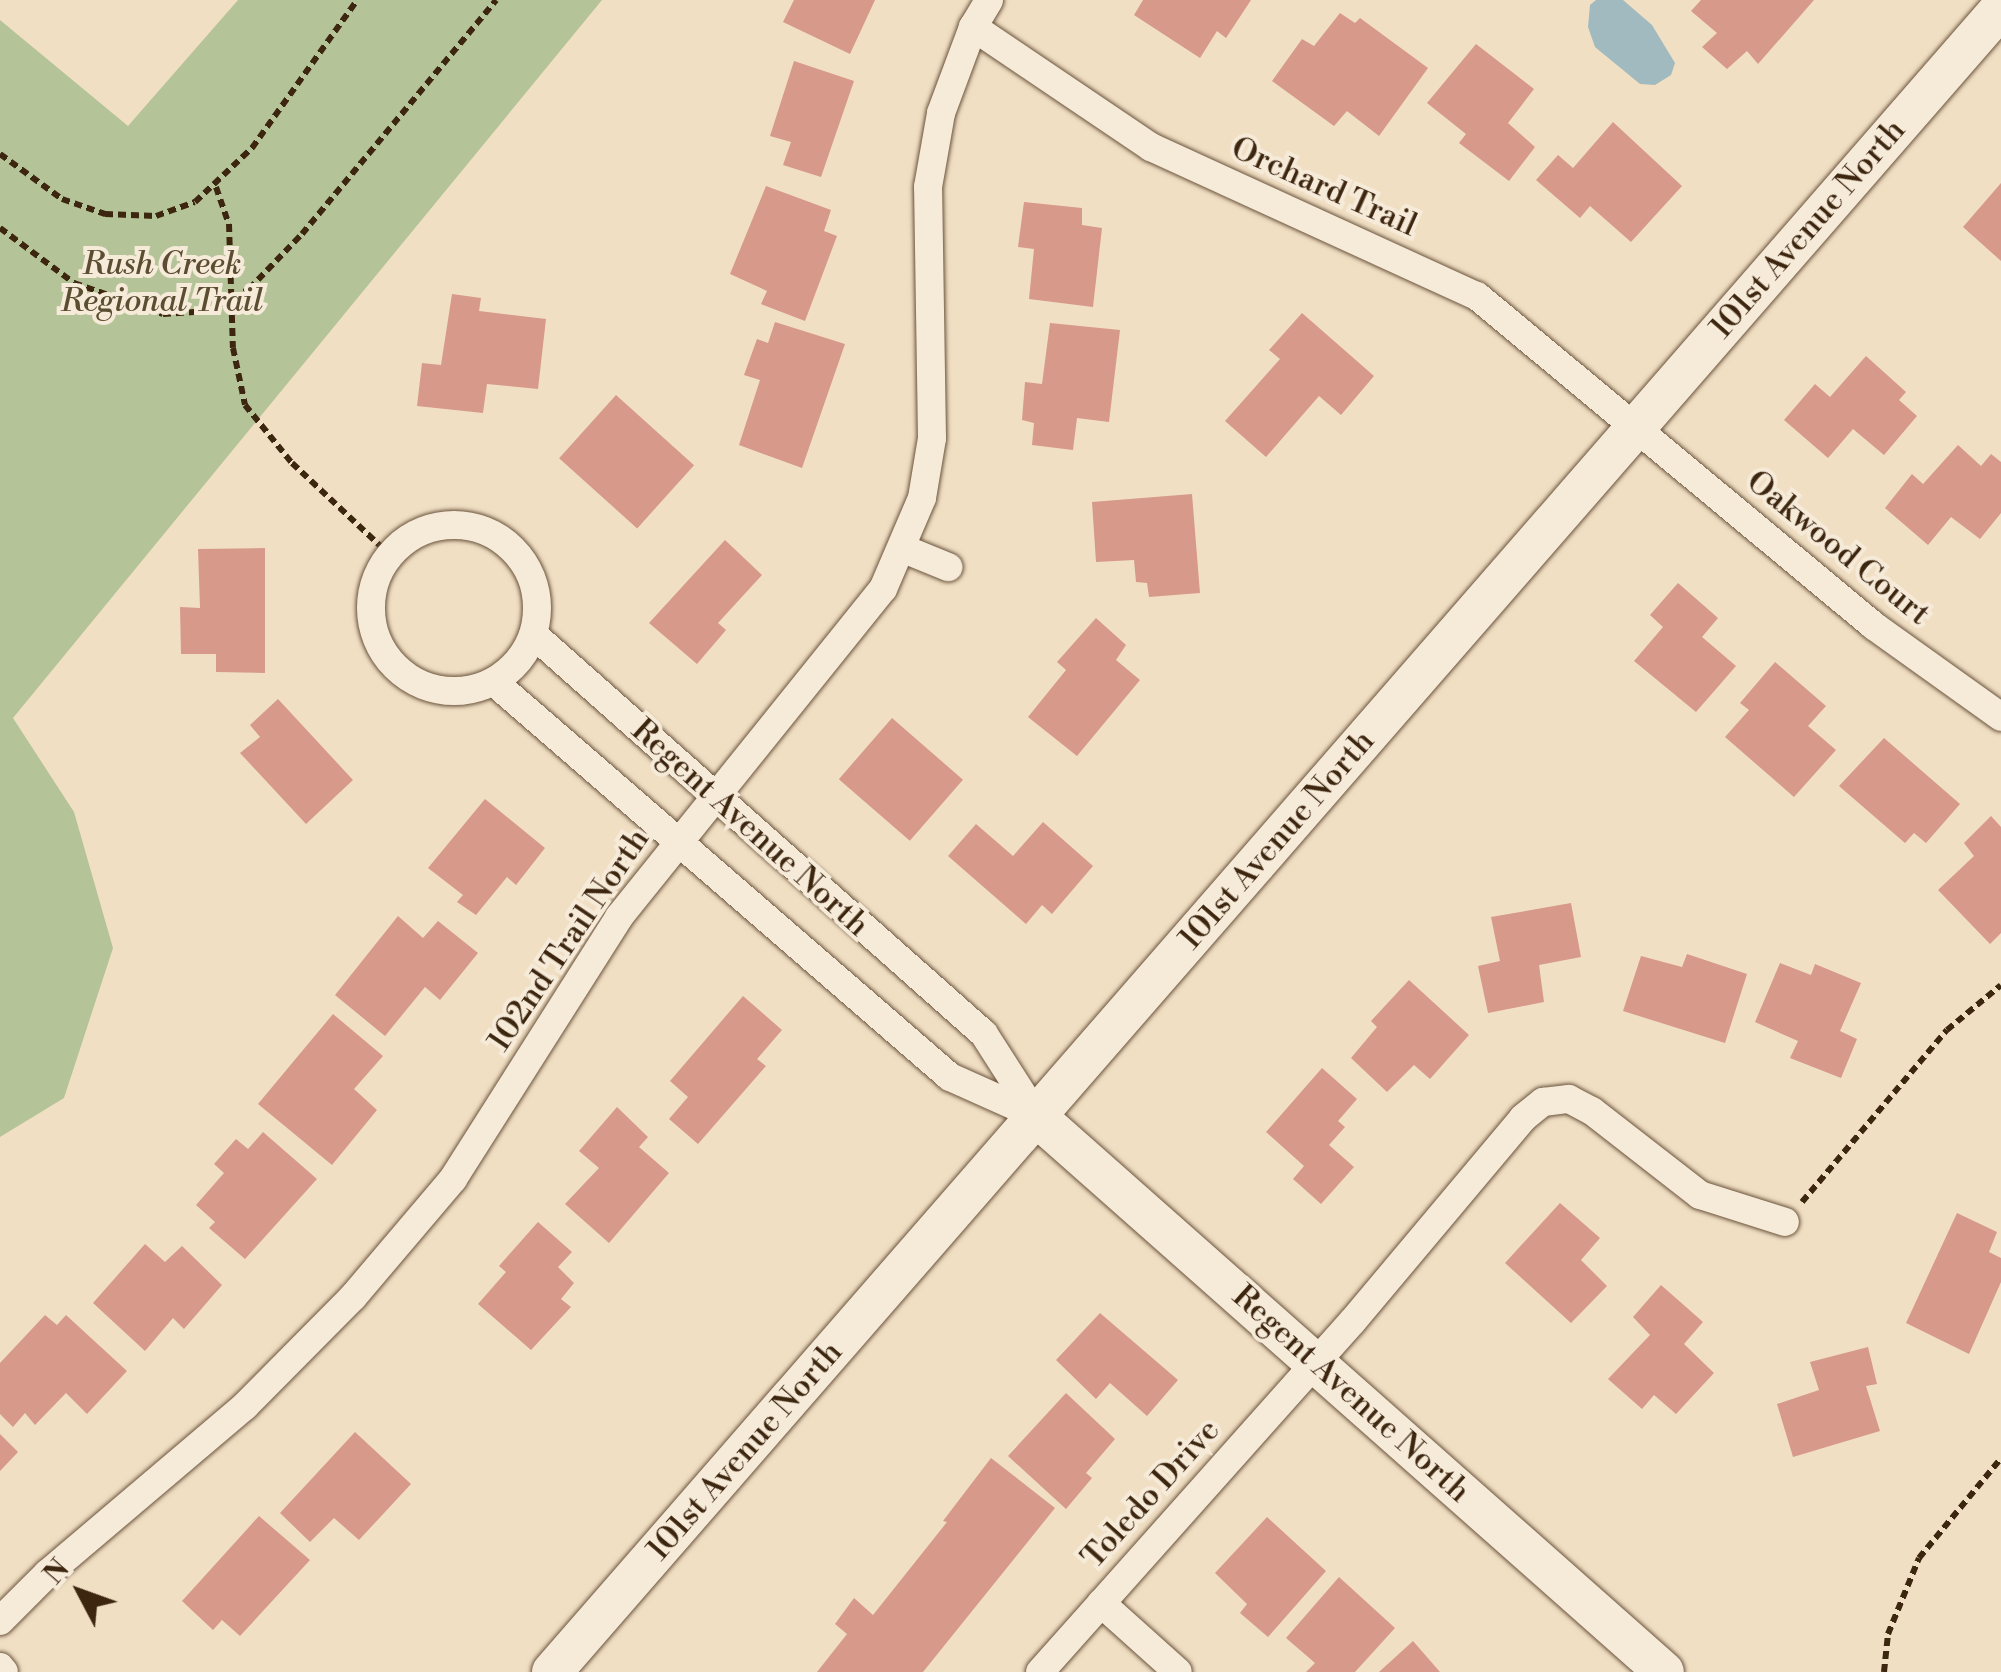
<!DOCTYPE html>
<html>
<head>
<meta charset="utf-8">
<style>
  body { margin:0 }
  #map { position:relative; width:2001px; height:1672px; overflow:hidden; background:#f1dfc4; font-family:"Libre Bodoni",serif }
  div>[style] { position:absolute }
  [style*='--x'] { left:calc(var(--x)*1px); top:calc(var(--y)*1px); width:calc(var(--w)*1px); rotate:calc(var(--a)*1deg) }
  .green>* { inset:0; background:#b5c398 }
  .water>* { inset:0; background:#a0babf }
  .building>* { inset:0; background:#d6998a; transform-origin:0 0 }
  .path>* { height:6px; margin-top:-3px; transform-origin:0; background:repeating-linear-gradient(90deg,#3d260f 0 8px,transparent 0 13px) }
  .roads { filter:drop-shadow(0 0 2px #6a543c) drop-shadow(0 0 2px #6a543c) }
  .street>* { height:28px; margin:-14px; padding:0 14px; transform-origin:14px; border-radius:14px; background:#f6ead9 }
  .street>.ring { margin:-14px; padding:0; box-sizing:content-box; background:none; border:28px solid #f6ead9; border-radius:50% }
  .secondary>* { height:40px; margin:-20px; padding:0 20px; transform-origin:20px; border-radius:20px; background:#f6ead9 }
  span { translate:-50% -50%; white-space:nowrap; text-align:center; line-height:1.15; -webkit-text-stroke:8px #f6ead9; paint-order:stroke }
  .street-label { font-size:32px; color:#3d260f }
  .park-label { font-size:32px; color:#5b4d31; font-style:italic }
  .north { position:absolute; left:30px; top:1542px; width:100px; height:100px; -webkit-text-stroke:8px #f6ead9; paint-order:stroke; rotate:311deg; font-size:28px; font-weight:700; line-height:40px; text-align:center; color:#3d260f }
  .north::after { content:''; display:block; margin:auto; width:35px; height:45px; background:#3d260f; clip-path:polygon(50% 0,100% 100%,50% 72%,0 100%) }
</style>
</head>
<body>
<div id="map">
  <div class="green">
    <i style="clip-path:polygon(238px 0,602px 0,13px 718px,74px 812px,113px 948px,64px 1098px,0 1137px,0 20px,128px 126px)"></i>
  </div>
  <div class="water">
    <i style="clip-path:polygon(1596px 0,1623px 0,1652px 25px,1675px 63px,1671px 75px,1655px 85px,1640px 84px,1595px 47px,1588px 27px,1590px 5px)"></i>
  </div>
  <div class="building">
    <i style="clip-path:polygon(794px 0,875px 0,850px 54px,783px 22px)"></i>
    <i style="clip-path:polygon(1143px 0,1251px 0,1226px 38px,1217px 31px,1200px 58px,1134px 15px)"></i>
    <i style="clip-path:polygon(1701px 0,1814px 0,1758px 64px,1747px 51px,1727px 69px,1702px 47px,1717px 33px,1691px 11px)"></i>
    <i style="clip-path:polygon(1340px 13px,1355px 23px,1360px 18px,1428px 68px,1379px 136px,1347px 111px,1334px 126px,1272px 81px,1302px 39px,1314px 46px)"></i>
    <i style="clip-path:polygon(1476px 44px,1534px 89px,1508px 123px,1535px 147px,1509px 181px,1459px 143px,1466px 134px,1427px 103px)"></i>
    <i style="clip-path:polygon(794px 61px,854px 81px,821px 177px,783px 165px,791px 142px,770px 136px)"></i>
    <i style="clip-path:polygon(1613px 122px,1682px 186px,1631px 242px,1590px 206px,1580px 218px,1536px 180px,1558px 155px,1573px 168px)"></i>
    <i style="clip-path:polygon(2001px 183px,2001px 261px,1963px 227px)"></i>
    <i style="clip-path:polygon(766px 186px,831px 210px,824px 231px,837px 236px,805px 321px,761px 304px,767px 291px,730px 274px)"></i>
    <i style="clip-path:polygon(1024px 202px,1082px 208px,1082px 225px,1102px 228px,1093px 307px,1029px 299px,1034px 249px,1018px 247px)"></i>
    <i style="clip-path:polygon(452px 294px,481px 298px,479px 311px,546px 319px,538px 389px,487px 384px,483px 413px,417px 406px,422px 363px,441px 365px)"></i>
    <i style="clip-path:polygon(1302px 313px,1374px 376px,1341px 415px,1319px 396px,1266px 457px,1225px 421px,1280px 359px,1269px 350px)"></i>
    <i style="clip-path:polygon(775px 322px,845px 344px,802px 468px,739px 445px,760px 380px,744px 375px,757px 339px,768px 343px)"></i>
    <i style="clip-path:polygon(1050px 323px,1120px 330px,1109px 422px,1077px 418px,1073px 450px,1032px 445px,1034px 423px,1022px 420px,1025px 382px,1042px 384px)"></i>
    <i style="clip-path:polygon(1866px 356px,1906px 392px,1899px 400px,1917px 416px,1884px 455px,1853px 429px,1828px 458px,1784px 420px,1815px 384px,1830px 397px)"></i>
    <i style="left:616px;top:395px;width:105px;height:85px;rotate:42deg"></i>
    <i style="clip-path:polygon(1958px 445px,1981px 466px,1991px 454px,2001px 462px,2001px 513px,1980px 539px,1951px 517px,1928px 545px,1885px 508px,1912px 474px,1923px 484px)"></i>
    <i style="clip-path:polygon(1192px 494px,1200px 593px,1149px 597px,1147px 583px,1136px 582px,1134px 560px,1096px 562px,1092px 502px)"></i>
    <i style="clip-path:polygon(725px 540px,762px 575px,718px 623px,726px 630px,697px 664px,649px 623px)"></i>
    <i style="clip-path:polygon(265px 548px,265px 673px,216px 672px,216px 654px,181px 654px,180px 607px,200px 608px,198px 549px)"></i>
    <i style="clip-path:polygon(1678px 583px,1718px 618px,1702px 637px,1736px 666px,1696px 712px,1634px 661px,1663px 627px,1650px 615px)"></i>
    <i style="clip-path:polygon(1096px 618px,1126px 645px,1116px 660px,1140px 680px,1077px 756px,1028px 717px,1066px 670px,1057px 662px)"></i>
    <i style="clip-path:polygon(1775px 662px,1826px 706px,1808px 726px,1836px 750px,1794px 797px,1725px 737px,1749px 710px,1740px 703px)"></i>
    <i style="clip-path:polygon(278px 699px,353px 780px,306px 824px,240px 753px,260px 737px,250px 725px)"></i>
    <i style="left:892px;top:718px;width:94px;height:81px;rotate:41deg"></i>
    <i style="clip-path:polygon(1884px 738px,1960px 804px,1926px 843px,1914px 833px,1905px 843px,1839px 786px)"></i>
    <i style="clip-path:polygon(485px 799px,545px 848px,516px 885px,507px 877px,476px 915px,457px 902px,463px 895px,428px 868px)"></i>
    <i style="clip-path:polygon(1991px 816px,2001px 827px,2001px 933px,1990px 944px,1938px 890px,1974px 856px,1964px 843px)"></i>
    <i style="clip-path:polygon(1043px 822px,1093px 866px,1052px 914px,1042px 905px,1026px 924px,948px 856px,976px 824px,1013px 856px)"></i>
    <i style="clip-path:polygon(1571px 903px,1581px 957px,1539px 965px,1544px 1002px,1488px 1013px,1478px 966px,1500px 961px,1491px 917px)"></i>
    <i style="clip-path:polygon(398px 916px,423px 938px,438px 921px,478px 953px,440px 1000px,425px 987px,385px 1036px,335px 995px)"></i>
    <i style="clip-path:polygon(1687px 954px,1747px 974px,1725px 1043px,1623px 1011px,1641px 956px,1682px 967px)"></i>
    <i style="clip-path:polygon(1780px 963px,1811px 975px,1815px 964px,1861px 983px,1840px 1031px,1857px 1039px,1841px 1078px,1790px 1058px,1798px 1041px,1755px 1022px)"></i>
    <i style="clip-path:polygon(1409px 980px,1469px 1035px,1430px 1079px,1414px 1065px,1387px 1092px,1351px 1058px,1377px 1027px,1371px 1021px)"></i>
    <i style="clip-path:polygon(743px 996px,782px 1030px,757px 1059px,766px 1066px,698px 1144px,669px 1119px,688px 1097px,670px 1081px)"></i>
    <i style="clip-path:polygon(333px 1014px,383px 1056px,354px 1089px,377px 1110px,332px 1165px,258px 1104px)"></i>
    <i style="clip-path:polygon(1322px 1068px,1357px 1099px,1338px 1121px,1345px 1127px,1329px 1145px,1354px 1167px,1321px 1204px,1293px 1179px,1304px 1166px,1266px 1132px)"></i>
    <i style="clip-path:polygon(617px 1107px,648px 1137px,639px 1147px,669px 1173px,609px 1243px,565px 1204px,599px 1168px,579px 1151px)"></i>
    <i style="clip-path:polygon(263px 1132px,317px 1179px,245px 1259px,209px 1228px,215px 1222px,196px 1205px,224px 1173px,214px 1164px,236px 1139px,248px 1149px)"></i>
    <i style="clip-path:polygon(1560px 1203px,1600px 1238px,1581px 1260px,1607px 1286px,1571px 1323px,1505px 1263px)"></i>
    <i style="clip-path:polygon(1957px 1213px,1997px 1232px,1989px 1252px,2001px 1258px,2001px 1282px,1969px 1354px,1906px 1323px)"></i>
    <i style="clip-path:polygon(538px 1222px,572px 1252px,558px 1267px,574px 1283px,561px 1299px,571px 1307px,531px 1350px,478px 1304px,506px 1272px,499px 1266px)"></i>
    <i style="clip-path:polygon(145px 1244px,165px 1262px,182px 1246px,222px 1285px,184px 1329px,173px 1318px,145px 1351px,93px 1303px)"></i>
    <i style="clip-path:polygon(1661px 1285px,1703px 1322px,1684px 1344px,1714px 1373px,1676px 1414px,1654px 1395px,1642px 1409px,1608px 1379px,1650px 1335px,1633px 1317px)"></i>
    <i style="clip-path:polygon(1100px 1313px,1178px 1380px,1147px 1416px,1110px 1383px,1096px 1399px,1056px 1360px)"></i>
    <i style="clip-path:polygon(45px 1315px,57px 1325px,66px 1315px,127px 1371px,87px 1414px,66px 1393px,35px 1425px,25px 1413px,13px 1427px,0 1414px,0 1363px)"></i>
    <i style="clip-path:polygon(1868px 1347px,1877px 1384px,1866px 1386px,1880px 1431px,1793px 1457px,1777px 1404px,1819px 1390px,1810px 1362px)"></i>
    <i style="clip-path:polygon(1066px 1393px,1115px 1439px,1086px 1473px,1092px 1478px,1066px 1509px,1008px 1456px)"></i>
    <i style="clip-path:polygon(355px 1432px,411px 1484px,359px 1540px,334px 1518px,310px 1542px,280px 1513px)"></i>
    <i style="clip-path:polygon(0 1434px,18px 1452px,0 1471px)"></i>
    <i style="clip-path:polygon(991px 1458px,1055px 1508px,923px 1672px,817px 1672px,847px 1634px,835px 1624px,854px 1598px,873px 1615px,947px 1522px,943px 1521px)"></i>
    <i style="clip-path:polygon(259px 1516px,310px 1560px,240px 1636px,222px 1620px,213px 1630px,182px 1601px)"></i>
    <i style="clip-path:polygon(1267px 1517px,1326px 1571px,1268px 1637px,1240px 1613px,1247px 1604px,1215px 1573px)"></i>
    <i style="clip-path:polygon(1339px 1577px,1395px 1628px,1355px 1672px,1306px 1672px,1315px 1663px,1286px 1638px)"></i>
    <i style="clip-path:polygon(1413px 1641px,1440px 1672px,1379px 1672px)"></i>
  </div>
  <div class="path">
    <i style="--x:0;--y:154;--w:77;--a:36"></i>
    <i style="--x:62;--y:199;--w:46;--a:19.2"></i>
    <i style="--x:105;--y:214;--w:51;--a:2.2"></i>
    <i style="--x:156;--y:216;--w:41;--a:-19.7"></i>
    <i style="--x:195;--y:202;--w:79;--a:-43.5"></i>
    <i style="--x:252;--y:148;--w:181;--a:-54.6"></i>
    <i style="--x:216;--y:187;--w:39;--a:71"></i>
    <i style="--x:229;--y:224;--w:124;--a:88.2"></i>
    <i style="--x:233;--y:348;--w:58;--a:78.1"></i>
    <i style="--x:245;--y:405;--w:75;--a:51"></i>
    <i style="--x:292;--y:463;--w:134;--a:43.2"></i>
    <i style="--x:0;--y:228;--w:92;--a:36.6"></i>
    <i style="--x:74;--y:283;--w:94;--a:19.2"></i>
    <i style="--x:163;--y:314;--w:47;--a:-3.7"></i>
    <i style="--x:210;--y:311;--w:45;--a:-29.4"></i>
    <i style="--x:249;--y:289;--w:76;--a:-46.1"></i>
    <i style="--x:302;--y:234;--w:304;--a:-50.3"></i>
    <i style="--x:1802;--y:1202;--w:225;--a:-49.9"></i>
    <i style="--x:1947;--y:1030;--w:70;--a:-39.8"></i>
    <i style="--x:1884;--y:1672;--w:38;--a:-84"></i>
    <i style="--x:1888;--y:1634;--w:82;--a:-67.8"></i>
    <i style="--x:1919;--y:1558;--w:129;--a:-50.6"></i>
  </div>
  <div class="roads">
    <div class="street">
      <i style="--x:973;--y:27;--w:215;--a:34"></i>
      <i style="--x:1151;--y:147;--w:358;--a:24.6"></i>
      <i style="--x:1477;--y:296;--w:516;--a:39.73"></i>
      <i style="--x:1874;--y:626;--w:156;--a:35.6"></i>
      <i class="ring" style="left:371px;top:525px;width:138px;height:138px"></i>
      <i style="--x:904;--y:549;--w:48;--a:22.2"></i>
      <i style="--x:534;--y:635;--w:601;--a:41.56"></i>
      <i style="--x:984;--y:1034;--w:98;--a:57.4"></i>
      <i style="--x:494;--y:682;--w:603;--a:40.9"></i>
      <i style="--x:950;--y:1077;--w:95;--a:24.1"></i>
      <i style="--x:1101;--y:1603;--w:103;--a:41.9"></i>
      <i style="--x:0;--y:1621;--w:68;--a:-45"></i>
      <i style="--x:48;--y:1573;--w:258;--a:-40.3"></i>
      <i style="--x:245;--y:1406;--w:153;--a:-45.3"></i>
      <i style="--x:353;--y:1297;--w:155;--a:-49.7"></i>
      <i style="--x:453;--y:1179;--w:310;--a:-57.6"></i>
      <i style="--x:619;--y:917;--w:421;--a:-51.2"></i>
      <i style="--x:883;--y:589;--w:99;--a:-66.8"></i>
      <i style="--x:922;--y:498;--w:61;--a:-80.5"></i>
      <i style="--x:932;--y:438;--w:251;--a:-90.9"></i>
      <i style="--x:928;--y:187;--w:75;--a:-80"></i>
      <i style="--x:941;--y:113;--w:92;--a:-69.6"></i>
      <i style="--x:973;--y:27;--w:31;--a:-59"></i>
      <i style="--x:0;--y:1667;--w:6;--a:51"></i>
      <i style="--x:1040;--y:1672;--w:469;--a:-48.3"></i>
      <i style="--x:1352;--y:1322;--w:266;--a:-50"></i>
      <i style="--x:1523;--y:1118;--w:26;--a:-39"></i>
      <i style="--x:1543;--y:1102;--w:26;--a:-7"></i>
      <i style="--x:1569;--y:1099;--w:26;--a:28"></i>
      <i style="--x:1592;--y:1111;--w:137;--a:37.9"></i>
      <i style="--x:1700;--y:1195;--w:89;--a:17.6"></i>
    </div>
    <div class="secondary">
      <i style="--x:1037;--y:1117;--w:837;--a:41.51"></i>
      <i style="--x:552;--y:1672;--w:2206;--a:-48.95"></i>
    </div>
  </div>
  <div class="street-label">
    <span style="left:1324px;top:187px;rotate:24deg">Orchard Trail</span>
    <span style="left:1808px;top:229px;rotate:-49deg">101st Avenue North</span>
    <span style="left:1838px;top:548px;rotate:39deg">Oakwood Court</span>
    <span style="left:750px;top:828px;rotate:42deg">Regent Avenue North</span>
    <span style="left:1277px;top:840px;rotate:-49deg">101st Avenue North</span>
    <span style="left:569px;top:940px;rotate:-56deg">102nd Trail North</span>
    <span style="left:1351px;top:1394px;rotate:42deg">Regent Avenue North</span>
    <span style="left:745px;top:1451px;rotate:-49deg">101st Avenue North</span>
    <span style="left:1151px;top:1494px;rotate:-48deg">Toledo Drive</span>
  </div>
  <div class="park-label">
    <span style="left:162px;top:283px">Rush Creek<br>Regional Trail</span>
  </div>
  <div class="north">N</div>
</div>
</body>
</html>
